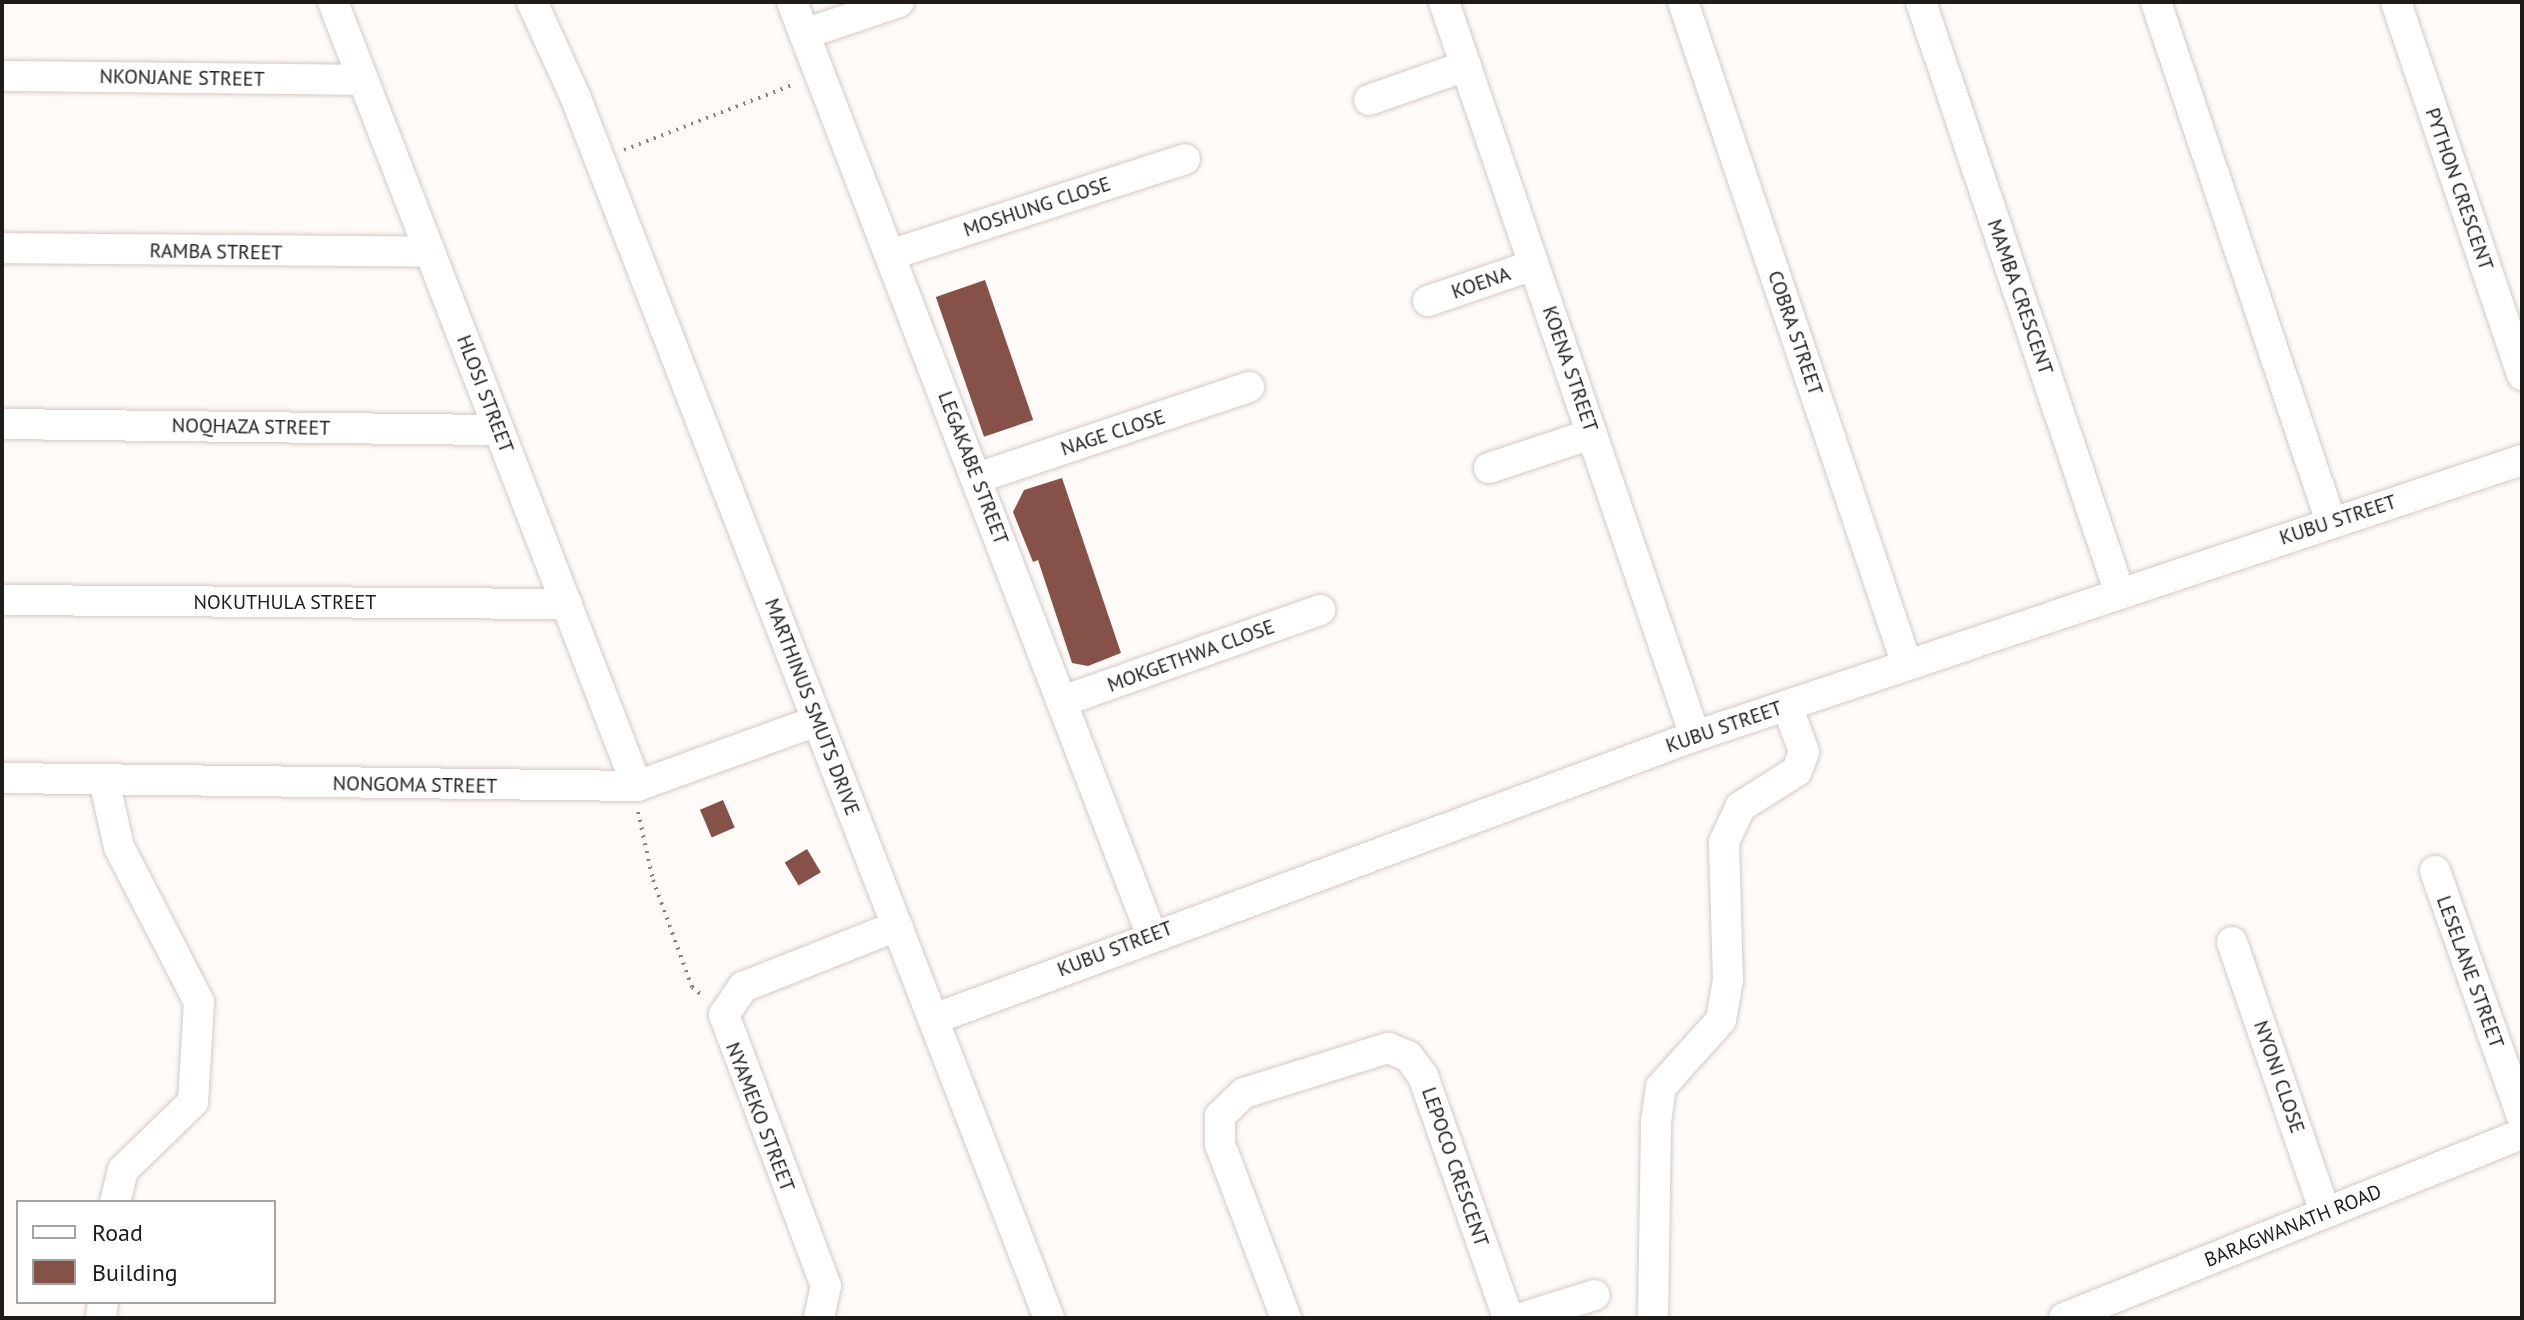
<!DOCTYPE html>
<html>
<head>
<meta charset="utf-8">
<style>
  body { margin:0 }
  #map { position:relative; width:2524px; height:1320px; overflow:hidden; background:#fefaf8; font-family:"PT Sans",sans-serif }
  div>[style] { position:absolute }
  [style*='--x'] { left:calc(var(--x)*1px); top:calc(var(--y)*1px); width:calc(var(--w)*1px); rotate:calc(var(--a)*1deg) }
  .building>* { inset:0; background:#855148; transform-origin:0 0 }
  .path>* { height:4px; margin-top:-2px; transform-origin:0; background:repeating-linear-gradient(90deg,#868280 0 2px,transparent 0 8px) }
  .roads { filter:drop-shadow(0 0 2px #d3cac5) drop-shadow(0 0 2px #d3cac5) }
  .minor>* { height:30px; margin:-15px; padding:0 15px; transform-origin:15px; border-radius:15px; background:#fff }
  span { translate:-50% -50%; white-space:nowrap; text-align:center; line-height:1.15; -webkit-text-stroke:8px #fff; paint-order:stroke }
  .street-label { font-size:20px; color:#1e1b19 }
  .frame { position:absolute; inset:0; border:4px solid #1e1b19; pointer-events:none }
  .legend { position:absolute; left:16px; top:1200px; width:260px; height:104px; box-sizing:border-box; background:#fff; border:2px solid #a5a4a3; margin:0; padding:10px 14px; list-style:none; font-size:24px; color:#1e1b19 }
  .legend li { display:flex; align-items:center; gap:16px; height:40px }
  .legend b { width:40px; border:2px solid #a5a4a3 }
</style>
</head>
<body>
<div id="map">
  <div class="building">
    <i style="left:985px;top:280px;width:148px;height:52px;rotate:71deg"></i>
    <i style="clip-path:polygon(1062px 478px,1121px 653px,1088px 666px,1072px 663px,1038px 560px,1033px 562px,1013px 512px,1024px 490px)"></i>
    <i style="left:723px;top:800px;width:30px;height:25px;rotate:67deg"></i>
    <i style="left:807px;top:849px;width:27px;height:26px;rotate:59deg"></i>
  </div>
  <div class="path">
    <i style="--x:624;--y:150;--w:183;--a:-21.1"></i>
    <i style="--x:638;--y:812;--w:70;--a:77.6"></i>
    <i style="--x:653;--y:880;--w:114;--a:70"></i>
    <i style="--x:692;--y:987;--w:16;--a:40"></i>
  </div>
  <div class="roads">
    <div class="minor">
      <i style="--x:333;--y:2;--w:841;--a:68.81"></i>
      <i style="--x:532;--y:2;--w:103;--a:65.4"></i>
      <i style="--x:575;--y:96;--w:1311;--a:68.8"></i>
      <i style="--x:792;--y:2;--w:999;--a:68.93"></i>
      <i style="--x:1444;--y:2;--w:776;--a:71.12"></i>
      <i style="--x:1683;--y:2;--w:700;--a:71.33"></i>
      <i style="--x:1921;--y:2;--w:621;--a:71.42"></i>
      <i style="--x:2156;--y:2;--w:549;--a:71.4"></i>
      <i style="--x:2396;--y:2;--w:394;--a:71.3"></i>
      <i style="--x:804;--y:34;--w:100;--a:-18.6"></i>
      <i style="--x:2;--y:76;--w:360;--a:0.6"></i>
      <i style="--x:1369;--y:100;--w:103;--a:-19.3"></i>
      <i style="--x:2;--y:248;--w:428;--a:0.5"></i>
      <i style="--x:890;--y:255;--w:310;--a:-18"></i>
      <i style="--x:1428;--y:301;--w:112;--a:-18.8"></i>
      <i style="--x:2;--y:424;--w:497;--a:0.7"></i>
      <i style="--x:1489;--y:468;--w:108;--a:-18.3"></i>
      <i style="--x:977;--y:478;--w:287;--a:-18.5"></i>
      <i style="--x:2;--y:600;--w:565;--a:0.41"></i>
      <i style="--x:1063;--y:701;--w:273;--a:-19.5"></i>
      <i style="--x:2;--y:778;--w:635;--a:0.72"></i>
      <i style="--x:637;--y:786;--w:191;--a:-19.9"></i>
      <i style="--x:104;--y:780;--w:69;--a:77.4"></i>
      <i style="--x:119;--y:847;--w:174;--a:62.7"></i>
      <i style="--x:199;--y:1002;--w:100;--a:93.4"></i>
      <i style="--x:193;--y:1102;--w:98;--a:135.8"></i>
      <i style="--x:123;--y:1170;--w:33;--a:104"></i>
      <i style="--x:2435;--y:871;--w:261;--a:70.5"></i>
      <i style="--x:2232;--y:942;--w:286;--a:71"></i>
      <i style="--x:934;--y:1019;--w:812;--a:-20.4"></i>
      <i style="--x:1695;--y:736;--w:872;--a:-18.46"></i>
      <i style="--x:101;--y:1318;--w:16;--a:-83"></i>
      <i style="--x:819;--y:1318;--w:33;--a:-78"></i>
      <i style="--x:826;--y:1286;--w:290;--a:-110.6"></i>
      <i style="--x:724;--y:1015;--w:34;--a:-56"></i>
      <i style="--x:743;--y:987;--w:166;--a:-21.6"></i>
      <i style="--x:1286;--y:1318;--w:186;--a:-110.8"></i>
      <i style="--x:1220;--y:1144;--w:28;--a:-90"></i>
      <i style="--x:1220;--y:1116;--w:33;--a:-44"></i>
      <i style="--x:1244;--y:1093;--w:151;--a:-17.4"></i>
      <i style="--x:1388;--y:1048;--w:22;--a:22"></i>
      <i style="--x:1408;--y:1056;--w:25;--a:53"></i>
      <i style="--x:1423;--y:1076;--w:256;--a:70.6"></i>
      <i style="--x:1521;--y:1318;--w:77;--a:-17.3"></i>
      <i style="--x:1653;--y:1318;--w:196;--a:-89.1"></i>
      <i style="--x:1656;--y:1122;--w:35;--a:-82"></i>
      <i style="--x:1661;--y:1087;--w:90;--a:-48.2"></i>
      <i style="--x:1721;--y:1020;--w:41;--a:-80.1"></i>
      <i style="--x:1728;--y:980;--w:138;--a:-91.7"></i>
      <i style="--x:1724;--y:842;--w:38;--a:-65"></i>
      <i style="--x:1740;--y:807;--w:67;--a:-32.3"></i>
      <i style="--x:1797;--y:771;--w:20;--a:-70"></i>
      <i style="--x:1804;--y:752;--w:50;--a:-109.9"></i>
      <i style="--x:2064;--y:1318;--w:494;--a:-21.9"></i>
    </div>
  </div>
  <div class="street-label">
    <span style="left:182px;top:78px;rotate:1deg">NKONJANE STREET</span>
    <span style="left:2459px;top:189px;rotate:71deg">PYTHON CRESCENT</span>
    <span style="left:1037px;top:207px;rotate:-18deg">MOSHUNG CLOSE</span>
    <span style="left:216px;top:252px;rotate:1deg">RAMBA STREET</span>
    <span style="left:1481px;top:283px;rotate:-19deg">KOENA</span>
    <span style="left:2020px;top:297px;rotate:71deg">MAMBA CRESCENT</span>
    <span style="left:1795px;top:333px;rotate:71deg">COBRA STREET</span>
    <span style="left:1570px;top:369px;rotate:71deg">KOENA STREET</span>
    <span style="left:485px;top:394px;rotate:69deg">HLOSI STREET</span>
    <span style="left:251px;top:427px;rotate:1deg">NOQHAZA STREET</span>
    <span style="left:1113px;top:433px;rotate:-18deg">NAGE CLOSE</span>
    <span style="left:973px;top:468px;rotate:69deg">LEGAKABE STREET</span>
    <span style="left:2338px;top:520px;rotate:-18deg">KUBU STREET</span>
    <span style="left:285px;top:602px">NOKUTHULA STREET</span>
    <span style="left:1191px;top:656px;rotate:-20deg">MOKGETHWA CLOSE</span>
    <span style="left:812px;top:707px;rotate:69deg">MARTHINUS SMUTS DRIVE</span>
    <span style="left:1724px;top:727px;rotate:-19deg">KUBU STREET</span>
    <span style="left:415px;top:785px;rotate:1deg">NONGOMA STREET</span>
    <span style="left:1115px;top:949px;rotate:-21deg">KUBU STREET</span>
    <span style="left:2470px;top:972px;rotate:70deg">LESELANE STREET</span>
    <span style="left:2279px;top:1077px;rotate:71deg">NYONI CLOSE</span>
    <span style="left:760px;top:1117px;rotate:69deg">NYAMEKO STREET</span>
    <span style="left:1455px;top:1167px;rotate:71deg">LEPOCO CRESCENT</span>
    <span style="left:2293px;top:1226px;rotate:-22deg">BARAGWANATH ROAD</span>
  </div>
  <div class="frame"></div>
  <ul class="legend">
  <li><b style="height:10px;background:#fff"></b>Road</li>
  <li><b style="height:22px;background:#855148"></b>Building</li>
  </ul>
</div>
</body>
</html>
